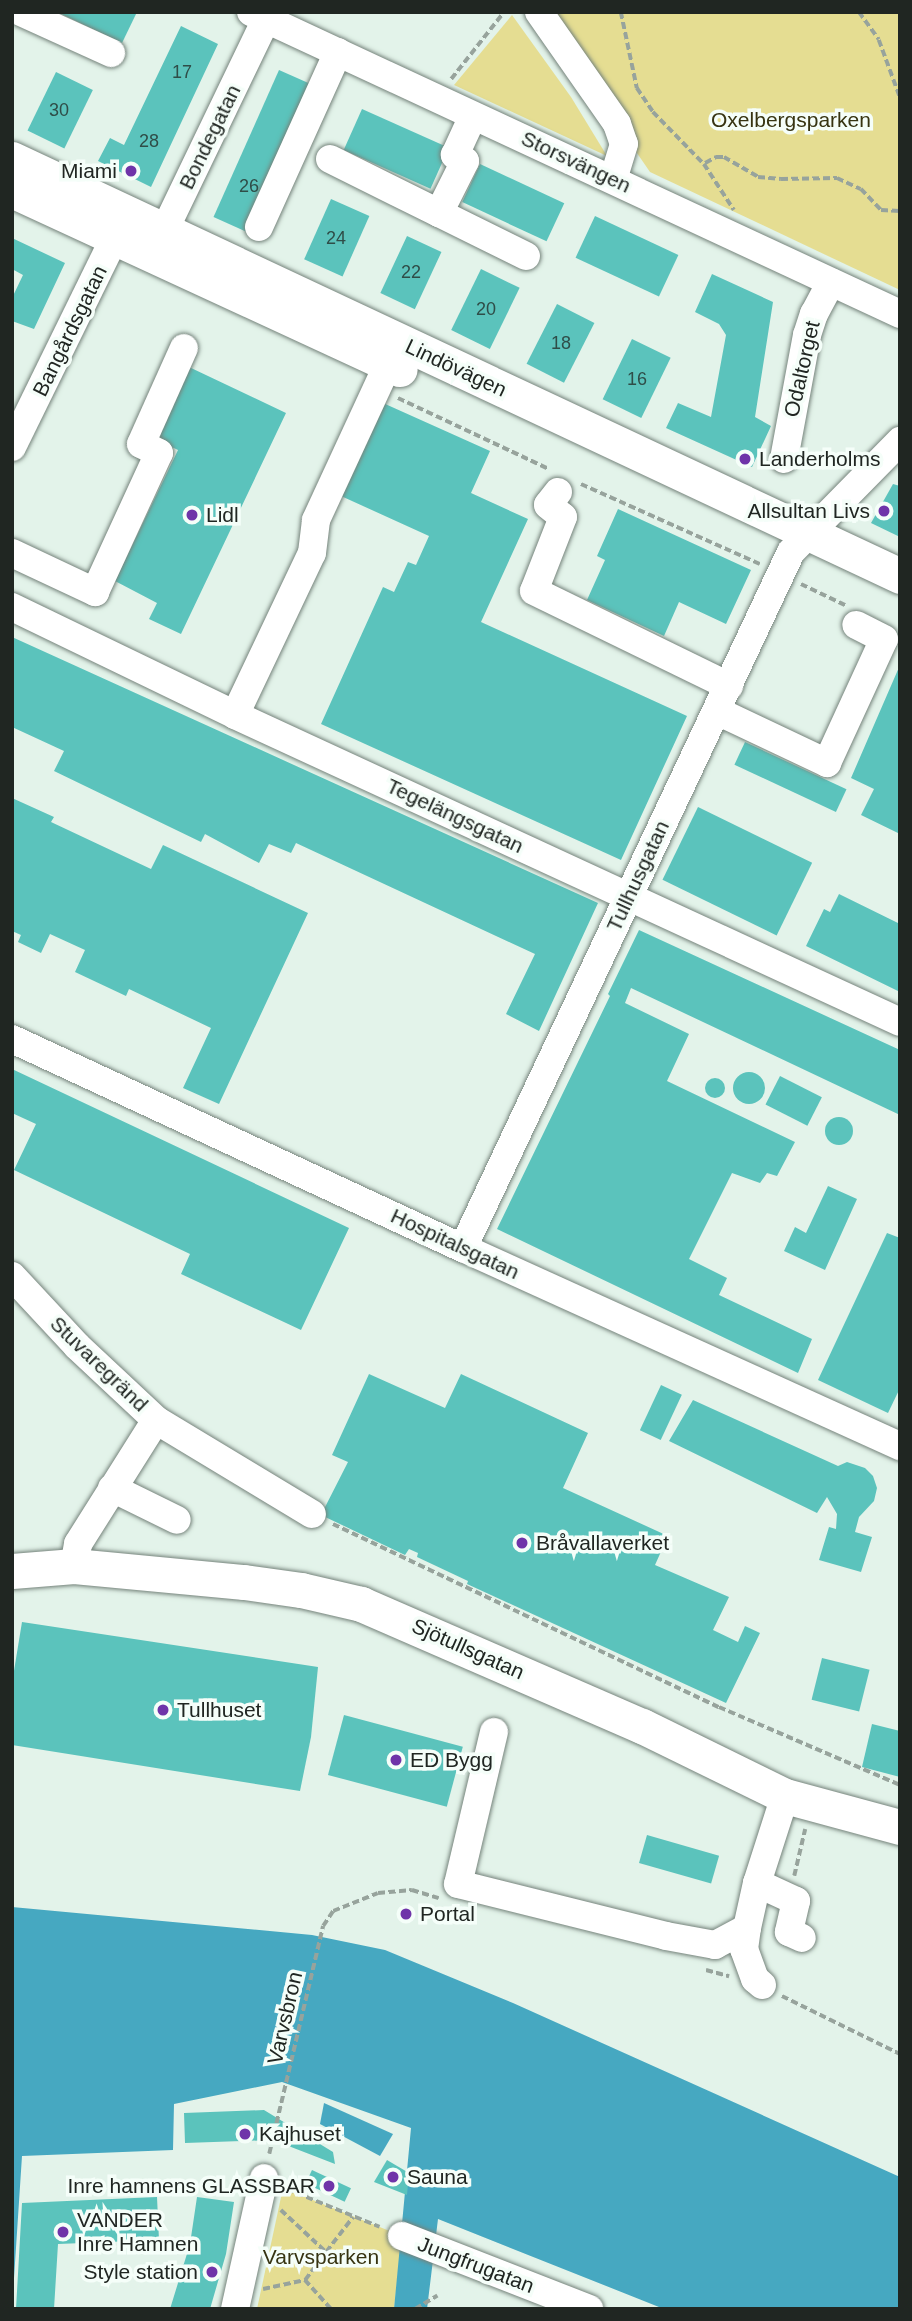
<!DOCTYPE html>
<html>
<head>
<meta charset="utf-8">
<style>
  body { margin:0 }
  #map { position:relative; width:912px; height:2321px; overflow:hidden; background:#e3f3ea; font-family:Arial,sans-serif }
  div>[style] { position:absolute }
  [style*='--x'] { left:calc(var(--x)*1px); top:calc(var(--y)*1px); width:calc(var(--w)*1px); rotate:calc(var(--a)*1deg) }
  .green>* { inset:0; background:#e5dd92 }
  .water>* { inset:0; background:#46a8c1 }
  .building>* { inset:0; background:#5bc3bc; transform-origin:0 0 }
  .round { border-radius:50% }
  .path>* { height:3.5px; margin-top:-1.75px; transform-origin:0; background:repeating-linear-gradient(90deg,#97a39c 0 7px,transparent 0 10.5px) }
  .roads { filter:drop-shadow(0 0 2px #75837b) drop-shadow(0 0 2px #75837b) }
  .minor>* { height:28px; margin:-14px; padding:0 14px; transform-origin:14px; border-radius:14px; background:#fff }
  .major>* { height:35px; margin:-17.5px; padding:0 17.5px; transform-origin:17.5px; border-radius:17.5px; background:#fff }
  .dots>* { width:19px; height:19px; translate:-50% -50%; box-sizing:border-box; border:4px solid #f5fef9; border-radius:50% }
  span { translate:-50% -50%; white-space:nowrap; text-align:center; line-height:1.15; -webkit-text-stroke:7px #f5fef9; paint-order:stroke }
  .number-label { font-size:18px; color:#2f4d48 }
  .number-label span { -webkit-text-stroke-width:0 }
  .park-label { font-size:21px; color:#373412 }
  .street-label { font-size:21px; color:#202622 }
  .poi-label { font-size:21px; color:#202622 }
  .right { translate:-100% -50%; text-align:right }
  .left { translate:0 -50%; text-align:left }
  .frame { position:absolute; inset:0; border:14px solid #202622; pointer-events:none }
</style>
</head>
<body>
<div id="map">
  <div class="green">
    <i style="clip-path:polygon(540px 12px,900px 12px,900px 290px,650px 172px)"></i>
    <i style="clip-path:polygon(512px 15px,571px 97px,607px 156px,454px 85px)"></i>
    <i style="clip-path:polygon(283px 2188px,402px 2236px,394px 2309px,257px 2309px)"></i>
  </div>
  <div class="water">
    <i style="clip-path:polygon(12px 1907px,312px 1935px,385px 1950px,513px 2003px,900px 2177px,900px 2309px,664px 2309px,438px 2219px,427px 2309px,394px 2309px,411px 2128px,282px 2082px,174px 2104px,173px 2150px,22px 2156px,12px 2309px)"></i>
    <i style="clip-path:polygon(324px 2103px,393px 2134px,380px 2156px,320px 2124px)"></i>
  </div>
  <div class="building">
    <i style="clip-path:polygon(57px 12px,137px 12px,122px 43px)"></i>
    <i style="clip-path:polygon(181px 26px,218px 44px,151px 187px,98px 161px,110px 138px,124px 145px)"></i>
    <i style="left:279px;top:70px;width:42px;height:161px;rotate:24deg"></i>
    <i style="left:56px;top:72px;width:41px;height:65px;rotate:26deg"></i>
    <i style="left:362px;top:109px;width:95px;height:45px;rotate:24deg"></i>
    <i style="left:480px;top:164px;width:93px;height:42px;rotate:25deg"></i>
    <i style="left:331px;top:199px;width:42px;height:66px;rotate:24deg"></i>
    <i style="left:595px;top:216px;width:92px;height:46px;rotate:25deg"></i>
    <i style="left:407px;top:236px;width:38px;height:63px;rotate:25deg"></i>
    <i style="clip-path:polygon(12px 238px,65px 263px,34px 329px,12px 321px,12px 298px,23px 275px,12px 269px)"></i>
    <i style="left:481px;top:269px;width:43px;height:68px;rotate:26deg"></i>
    <i style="clip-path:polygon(712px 274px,773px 302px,755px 417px,771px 426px,752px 467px,666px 428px,678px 403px,711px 417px,726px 335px,719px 324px,695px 312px)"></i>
    <i style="left:557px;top:304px;width:42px;height:67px;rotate:27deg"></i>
    <i style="left:632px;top:339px;width:43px;height:67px;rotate:26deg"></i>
    <i style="clip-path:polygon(189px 367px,286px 413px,181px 634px,149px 619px,157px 603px,115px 581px,178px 450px,155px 439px)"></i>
    <i style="clip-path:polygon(383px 403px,490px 451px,471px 493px,528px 519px,481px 622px,687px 716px,621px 860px,321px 724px,383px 587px,394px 592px,408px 562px,416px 565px,429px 536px,341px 496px)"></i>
    <i style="clip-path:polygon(893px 484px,900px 486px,900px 537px,871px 523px)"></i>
    <i style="clip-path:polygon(618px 509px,751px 570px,726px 624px,679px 602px,664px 636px,587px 600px,605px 560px,597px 556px)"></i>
    <i style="clip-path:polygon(12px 637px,598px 903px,539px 1031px,506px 1014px,535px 954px,296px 843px,291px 853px,269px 844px,259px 863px,205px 834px,201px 842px,54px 771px,64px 751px,12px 727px)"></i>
    <i style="clip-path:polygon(900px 665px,900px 834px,861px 815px,874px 789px,851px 778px)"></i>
    <i style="left:745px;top:742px;width:112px;height:25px;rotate:25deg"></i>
    <i style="clip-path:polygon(12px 798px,54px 817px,51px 822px,151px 869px,163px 845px,308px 913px,219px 1104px,183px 1088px,211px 1028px,129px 989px,126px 996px,75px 972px,85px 950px,50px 934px,41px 953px,18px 942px,21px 935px,12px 931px)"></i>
    <i style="left:698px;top:807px;width:127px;height:81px;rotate:26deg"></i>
    <i style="clip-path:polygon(839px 894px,900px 924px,900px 992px,806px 946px,824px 909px,830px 912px)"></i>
    <i style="clip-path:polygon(639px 930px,900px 1050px,900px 1115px,631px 988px,625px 1003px,689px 1034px,667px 1081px,795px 1142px,777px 1176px,767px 1173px,760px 1183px,732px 1173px,689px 1259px,727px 1278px,719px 1295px,812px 1339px,798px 1373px,497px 1229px,610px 996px,608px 994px)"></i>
    <i style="clip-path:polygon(12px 1069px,349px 1228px,301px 1330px,181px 1274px,190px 1254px,14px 1170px,36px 1124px,12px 1113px)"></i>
    <i class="round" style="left:733px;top:1072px;width:32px;height:32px"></i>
    <i style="left:780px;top:1076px;width:47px;height:32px;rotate:27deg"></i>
    <i class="round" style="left:705px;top:1078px;width:20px;height:20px"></i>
    <i class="round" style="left:825px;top:1117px;width:28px;height:28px"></i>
    <i style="clip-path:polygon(828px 1186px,857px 1199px,825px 1270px,784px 1251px,795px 1227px,806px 1233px)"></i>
    <i style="clip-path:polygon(887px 1233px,900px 1238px,900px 1388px,888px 1413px,818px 1380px)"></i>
    <i style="clip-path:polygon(369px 1374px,445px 1408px,461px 1374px,588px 1433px,563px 1488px,668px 1536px,655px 1565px,729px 1597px,713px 1630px,738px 1642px,745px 1626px,760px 1633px,726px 1703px,467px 1584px,468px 1581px,417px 1557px,418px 1553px,409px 1549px,405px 1555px,321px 1515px,348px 1462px,332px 1455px)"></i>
    <i style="left:661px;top:1385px;width:23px;height:50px;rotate:25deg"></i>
    <i style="clip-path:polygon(693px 1400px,838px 1466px,847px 1462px,865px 1468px,873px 1476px,877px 1488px,874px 1501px,859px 1517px,855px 1532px,872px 1537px,861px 1572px,819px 1560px,829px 1527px,836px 1529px,837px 1514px,827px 1497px,817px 1513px,669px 1441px)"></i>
    <i style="clip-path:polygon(22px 1622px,318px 1667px,311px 1737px,300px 1791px,12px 1745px,12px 1683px)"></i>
    <i style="left:822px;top:1658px;width:49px;height:43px;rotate:14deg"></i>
    <i style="left:344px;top:1715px;width:123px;height:62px;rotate:15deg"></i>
    <i style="clip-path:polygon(872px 1724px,900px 1731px,900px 1777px,862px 1767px)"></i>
    <i style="left:647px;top:1835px;width:75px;height:29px;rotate:16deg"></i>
    <i style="clip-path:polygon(264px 2110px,333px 2152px,335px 2164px,273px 2140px,185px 2143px,184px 2113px)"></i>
    <i style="clip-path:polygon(387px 2160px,409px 2173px,407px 2195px,374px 2182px)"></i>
    <i style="left:312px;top:2170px;width:43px;height:15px;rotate:25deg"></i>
    <i style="clip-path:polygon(157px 2197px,159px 2240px,58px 2244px,54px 2309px,16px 2309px,22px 2203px)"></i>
    <i style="clip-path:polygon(197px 2197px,234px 2202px,226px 2254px,210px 2309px,170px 2309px,190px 2244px)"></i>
  </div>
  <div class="path">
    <i style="--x:621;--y:12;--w:78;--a:78.1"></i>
    <i style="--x:637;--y:88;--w:29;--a:56"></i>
    <i style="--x:653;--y:112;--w:73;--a:45.6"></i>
    <i style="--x:704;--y:164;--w:55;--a:56.9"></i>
    <i style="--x:859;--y:12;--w:34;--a:54"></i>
    <i style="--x:879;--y:40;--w:61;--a:69.8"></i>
    <i style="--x:451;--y:79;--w:85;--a:-51.7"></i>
    <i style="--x:705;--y:163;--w:13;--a:-29"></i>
    <i style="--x:716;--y:157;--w:8;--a:0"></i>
    <i style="--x:724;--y:157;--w:39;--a:30"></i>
    <i style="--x:758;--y:177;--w:23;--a:5"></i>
    <i style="--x:781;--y:179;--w:56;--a:-1"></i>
    <i style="--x:837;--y:178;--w:26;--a:25"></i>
    <i style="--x:861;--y:189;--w:29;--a:46"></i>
    <i style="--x:881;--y:210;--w:19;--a:3"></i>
    <i style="--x:398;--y:398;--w:167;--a:25.2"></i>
    <i style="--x:581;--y:484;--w:196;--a:24.1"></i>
    <i style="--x:801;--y:584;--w:49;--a:25.5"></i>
    <i style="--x:333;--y:1524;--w:427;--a:25.4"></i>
    <i style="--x:719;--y:1707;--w:197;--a:23.3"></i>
    <i style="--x:794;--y:1876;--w:48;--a:-76.8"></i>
    <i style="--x:706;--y:1970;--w:24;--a:15"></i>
    <i style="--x:782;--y:1996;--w:131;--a:26.2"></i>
    <i style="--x:269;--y:2154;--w:234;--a:-76.7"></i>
    <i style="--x:323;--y:1926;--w:18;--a:-56"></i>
    <i style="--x:333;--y:1911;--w:48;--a:-21.8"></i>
    <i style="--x:378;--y:1893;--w:34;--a:-5"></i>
    <i style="--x:412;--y:1890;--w:28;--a:17"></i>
    <i style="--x:287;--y:2189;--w:100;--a:22.2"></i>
    <i style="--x:281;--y:2210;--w:62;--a:43"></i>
    <i style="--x:326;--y:2252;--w:44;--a:-52.4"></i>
    <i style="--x:305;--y:2280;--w:35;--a:-53"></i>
    <i style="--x:263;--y:2289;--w:43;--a:-12.1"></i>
    <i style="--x:305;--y:2280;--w:39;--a:48"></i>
    <i style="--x:415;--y:2309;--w:26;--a:-31"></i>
  </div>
  <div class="roads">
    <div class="minor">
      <i style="--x:21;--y:12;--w:99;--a:24.5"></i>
      <i style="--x:251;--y:12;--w:716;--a:24.95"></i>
      <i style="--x:539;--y:12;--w:136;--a:55.1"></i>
      <i style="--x:617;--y:124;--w:21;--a:71"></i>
      <i style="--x:624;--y:144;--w:37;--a:107"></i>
      <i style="--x:330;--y:159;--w:122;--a:26.4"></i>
      <i style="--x:439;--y:213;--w:58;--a:-63.4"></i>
      <i style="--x:465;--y:161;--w:12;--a:-149"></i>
      <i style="--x:455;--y:155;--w:43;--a:-65.2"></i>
      <i style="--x:439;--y:213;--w:97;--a:26.3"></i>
      <i style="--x:259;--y:227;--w:192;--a:-65.7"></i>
      <i style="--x:155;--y:250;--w:256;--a:-64.3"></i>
      <i style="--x:12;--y:447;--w:253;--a:-63.9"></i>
      <i style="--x:784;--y:459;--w:126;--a:-79.5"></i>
      <i style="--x:807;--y:335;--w:22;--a:-72"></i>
      <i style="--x:814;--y:314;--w:36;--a:-62"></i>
      <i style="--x:558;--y:492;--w:16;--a:128"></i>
      <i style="--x:548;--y:505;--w:19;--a:39"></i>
      <i style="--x:563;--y:517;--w:79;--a:111.4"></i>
      <i style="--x:534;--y:591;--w:217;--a:26"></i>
      <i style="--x:12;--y:553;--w:92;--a:25.2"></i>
      <i style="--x:95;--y:592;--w:153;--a:-65.3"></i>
      <i style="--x:159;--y:453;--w:20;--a:-153"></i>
      <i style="--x:141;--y:444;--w:105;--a:-65.9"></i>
      <i style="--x:12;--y:607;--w:248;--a:25.8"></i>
      <i style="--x:235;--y:715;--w:732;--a:24.78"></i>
      <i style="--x:717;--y:711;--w:122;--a:25.3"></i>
      <i style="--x:827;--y:763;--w:136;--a:-65.3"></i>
      <i style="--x:884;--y:639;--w:31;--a:-153"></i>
      <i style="--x:235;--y:715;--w:179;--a:-64.6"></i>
      <i style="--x:312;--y:553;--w:33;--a:-83"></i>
      <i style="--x:316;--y:520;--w:191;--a:-65.2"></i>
      <i style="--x:12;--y:1039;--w:497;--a:24.9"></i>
      <i style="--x:463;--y:1248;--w:480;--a:24.4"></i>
      <i style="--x:463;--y:1248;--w:769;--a:-64.77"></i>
      <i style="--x:791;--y:552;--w:156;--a:-45.5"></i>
      <i style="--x:12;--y:1276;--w:96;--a:47.1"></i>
      <i style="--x:77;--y:1346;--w:108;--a:43.1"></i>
      <i style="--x:156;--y:1420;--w:146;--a:122.2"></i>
      <i style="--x:78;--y:1544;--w:22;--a:100"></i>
      <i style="--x:156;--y:1420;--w:182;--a:31.1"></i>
      <i style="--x:112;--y:1488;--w:72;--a:26.2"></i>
      <i style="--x:494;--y:1732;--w:156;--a:103.3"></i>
      <i style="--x:458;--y:1884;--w:214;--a:14"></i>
      <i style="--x:666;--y:1936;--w:50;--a:10.4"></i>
      <i style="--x:715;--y:1945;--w:36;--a:-28"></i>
      <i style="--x:757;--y:1883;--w:43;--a:24.8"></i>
      <i style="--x:796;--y:1901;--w:32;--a:103"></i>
      <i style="--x:789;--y:1932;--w:14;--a:25"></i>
      <i style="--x:762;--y:1985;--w:9;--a:-139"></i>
      <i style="--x:755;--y:1979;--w:32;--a:-110"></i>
      <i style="--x:744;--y:1949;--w:21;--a:-82"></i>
      <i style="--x:747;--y:1928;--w:46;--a:-77.5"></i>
      <i style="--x:757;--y:1883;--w:91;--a:-72.2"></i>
      <i style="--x:402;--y:2236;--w:201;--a:21.3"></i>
      <i style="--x:235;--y:2309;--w:134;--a:-77.5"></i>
    </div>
    <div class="major">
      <i style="--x:12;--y:159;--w:981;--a:25.15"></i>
      <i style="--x:12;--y:190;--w:427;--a:24.8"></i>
      <i style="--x:12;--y:1571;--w:62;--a:-4.6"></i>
      <i style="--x:74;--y:1566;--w:171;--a:5.4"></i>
      <i style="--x:244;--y:1582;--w:58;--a:8"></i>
      <i style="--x:301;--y:1590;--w:62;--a:13.1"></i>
      <i style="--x:361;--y:1604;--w:306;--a:23.5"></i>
      <i style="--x:642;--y:1726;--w:159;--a:26.1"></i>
      <i style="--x:785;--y:1796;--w:119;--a:15.1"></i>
    </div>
  </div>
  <div class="dots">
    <i style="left:131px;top:171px;background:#6f34a9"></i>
    <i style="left:745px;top:459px;background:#6f34a9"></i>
    <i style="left:884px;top:511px;background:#6f34a9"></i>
    <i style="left:192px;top:515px;background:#6f34a9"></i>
    <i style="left:522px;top:1543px;background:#6f34a9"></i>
    <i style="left:163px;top:1710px;background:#6f34a9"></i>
    <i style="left:396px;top:1760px;background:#6f34a9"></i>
    <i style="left:406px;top:1914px;background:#6f34a9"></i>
    <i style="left:245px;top:2134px;background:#6f34a9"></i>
    <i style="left:393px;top:2177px;background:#6f34a9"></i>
    <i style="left:329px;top:2186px;background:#6f34a9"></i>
    <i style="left:63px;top:2232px;background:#6f34a9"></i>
    <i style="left:212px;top:2272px;background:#6f34a9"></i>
  </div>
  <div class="number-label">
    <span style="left:182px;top:72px">17</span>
    <span style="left:59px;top:110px">30</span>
    <span style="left:149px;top:141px">28</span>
    <span style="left:249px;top:186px">26</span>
    <span style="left:336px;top:238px">24</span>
    <span style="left:411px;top:272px">22</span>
    <span style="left:486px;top:309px">20</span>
    <span style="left:561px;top:343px">18</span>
    <span style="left:637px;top:379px">16</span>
  </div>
  <div class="park-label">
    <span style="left:791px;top:120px">Oxelbergsparken</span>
    <span style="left:321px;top:2257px">Varvsparken</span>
  </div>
  <div class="street-label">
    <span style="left:210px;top:137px;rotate:-64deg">Bondegatan</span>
    <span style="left:576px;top:162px;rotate:25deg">Storsvängen</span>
    <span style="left:70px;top:331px;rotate:-64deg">Bangårdsgatan</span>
    <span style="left:456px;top:368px;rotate:25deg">Lindövägen</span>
    <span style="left:802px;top:369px;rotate:-77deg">Odaltorget</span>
    <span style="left:455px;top:816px;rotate:25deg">Tegelängsgatan</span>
    <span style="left:638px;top:876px;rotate:-65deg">Tullhusgatan</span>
    <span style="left:455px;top:1244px;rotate:25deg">Hospitalsgatan</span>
    <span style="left:99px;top:1364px;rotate:44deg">Stuvaregränd</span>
    <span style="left:468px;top:1649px;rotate:24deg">Sjötullsgatan</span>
    <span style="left:285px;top:2018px;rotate:-77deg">Varvsbron</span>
    <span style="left:476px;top:2265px;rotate:21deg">Jungfrugatan</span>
  </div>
  <div class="poi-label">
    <span class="right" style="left:117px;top:171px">Miami</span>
    <span class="left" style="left:759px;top:459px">Landerholms</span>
    <span class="right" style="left:870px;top:511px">Allsultan Livs</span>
    <span class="left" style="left:206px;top:515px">Lidl</span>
    <span class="left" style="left:536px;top:1543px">Bråvallaverket</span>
    <span class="left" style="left:177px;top:1710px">Tullhuset</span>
    <span class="left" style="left:410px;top:1760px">ED Bygg</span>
    <span class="left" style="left:420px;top:1914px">Portal</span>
    <span class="left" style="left:259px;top:2134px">Kajhuset</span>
    <span class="left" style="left:407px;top:2177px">Sauna</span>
    <span class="right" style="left:315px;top:2186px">Inre hamnens GLASSBAR</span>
    <span class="left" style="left:77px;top:2232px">VANDER<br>Inre Hamnen</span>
    <span class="right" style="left:198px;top:2272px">Style station</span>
  </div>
  <div class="frame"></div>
</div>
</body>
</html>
